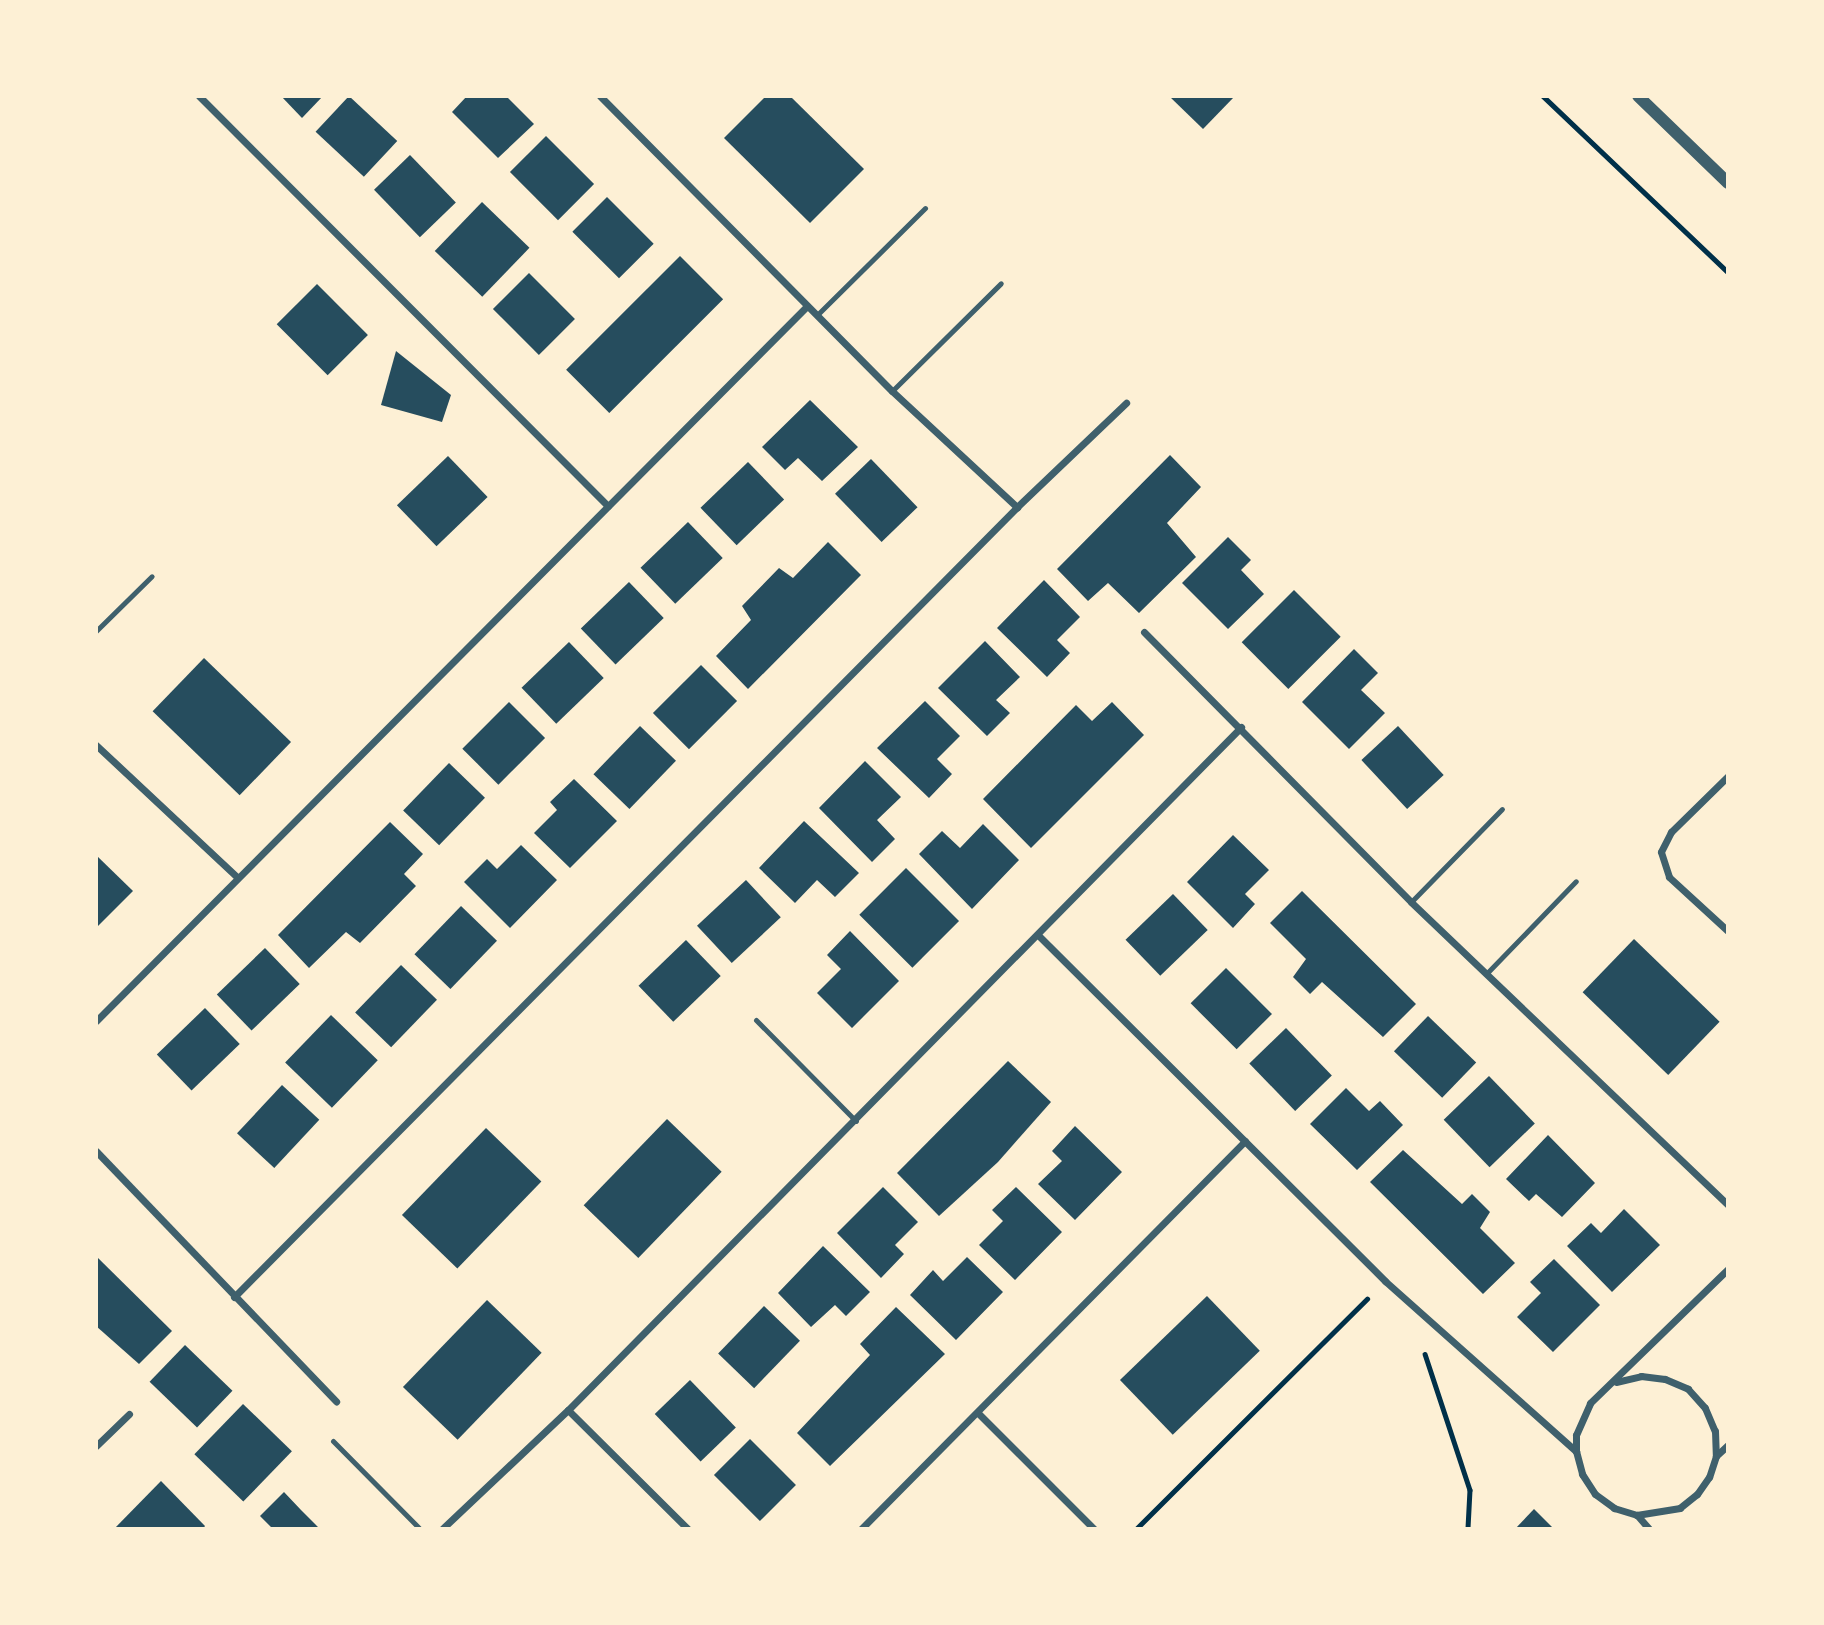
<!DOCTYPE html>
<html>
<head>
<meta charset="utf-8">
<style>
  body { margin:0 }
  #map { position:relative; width:1824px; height:1625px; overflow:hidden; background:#fdf0d5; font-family:"Work Sans",sans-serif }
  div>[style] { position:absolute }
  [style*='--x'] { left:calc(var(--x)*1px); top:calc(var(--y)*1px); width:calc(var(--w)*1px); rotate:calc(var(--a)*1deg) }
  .building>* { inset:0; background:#264d5e; transform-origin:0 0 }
  .path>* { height:4.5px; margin:-2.25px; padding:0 2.25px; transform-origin:2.25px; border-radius:2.25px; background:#003049 }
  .service>* { height:5px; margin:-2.5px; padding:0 2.5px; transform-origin:2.5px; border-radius:2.5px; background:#3f606c }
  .minor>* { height:7px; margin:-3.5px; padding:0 3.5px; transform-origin:3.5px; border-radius:3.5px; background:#3f606c }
  .tertiary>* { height:12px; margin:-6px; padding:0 6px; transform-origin:6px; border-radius:6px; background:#3f606c }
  span { translate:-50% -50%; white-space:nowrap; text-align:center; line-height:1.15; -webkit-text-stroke:7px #fdf0d5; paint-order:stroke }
  .frame { position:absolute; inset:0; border:98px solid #fdf0d5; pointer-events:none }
</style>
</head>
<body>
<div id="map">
  <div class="building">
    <i style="clip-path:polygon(281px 96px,323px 96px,302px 118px)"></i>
    <i style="left:349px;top:96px;width:66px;height:49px;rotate:43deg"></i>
    <i style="clip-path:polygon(467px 96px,506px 96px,534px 124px,498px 158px,452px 112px)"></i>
    <i style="clip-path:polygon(766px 96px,790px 96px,864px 169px,810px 223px,724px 138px)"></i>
    <i style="clip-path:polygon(1169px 96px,1235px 96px,1203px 129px)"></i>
    <i style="left:546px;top:136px;width:68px;height:51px;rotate:45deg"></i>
    <i style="left:410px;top:155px;width:66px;height:50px;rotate:46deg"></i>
    <i style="left:607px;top:197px;width:66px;height:49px;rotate:45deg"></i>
    <i style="left:482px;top:202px;width:66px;height:68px;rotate:44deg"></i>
    <i style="left:680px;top:256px;width:61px;height:161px;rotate:45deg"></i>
    <i style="left:529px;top:273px;width:65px;height:51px;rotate:45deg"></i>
    <i style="left:317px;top:284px;width:72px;height:57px;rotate:45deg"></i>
    <i style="clip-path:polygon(396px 351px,451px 395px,442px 422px,381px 405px)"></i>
    <i style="clip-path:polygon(810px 400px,858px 447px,822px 481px,798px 458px,785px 470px,762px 447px)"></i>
    <i style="clip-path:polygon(1170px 455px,1201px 487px,1167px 523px,1196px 557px,1139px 613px,1108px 583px,1088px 601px,1057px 569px)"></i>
    <i style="left:448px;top:456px;width:57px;height:71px;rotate:46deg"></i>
    <i style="left:871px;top:459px;width:67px;height:50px;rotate:46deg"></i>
    <i style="left:748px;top:462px;width:52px;height:66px;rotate:46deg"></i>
    <i style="left:688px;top:522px;width:50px;height:66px;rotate:46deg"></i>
    <i style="clip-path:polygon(1228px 537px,1251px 560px,1241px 570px,1264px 594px,1228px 629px,1182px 583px)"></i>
    <i style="clip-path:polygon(828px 542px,861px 575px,748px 689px,716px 656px,751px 620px,742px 606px,779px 568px,793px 578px)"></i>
    <i style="clip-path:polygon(1044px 580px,1080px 617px,1057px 640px,1070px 653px,1047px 677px,997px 628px)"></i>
    <i style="left:629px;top:582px;width:50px;height:67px;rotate:46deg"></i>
    <i style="left:1294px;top:590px;width:66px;height:74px;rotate:45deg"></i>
    <i style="clip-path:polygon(985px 641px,1020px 677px,996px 700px,1010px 713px,987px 736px,938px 688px)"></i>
    <i style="left:569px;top:642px;width:50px;height:66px;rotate:46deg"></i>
    <i style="clip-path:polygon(1354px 649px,1378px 673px,1361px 690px,1385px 713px,1349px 749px,1302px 702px)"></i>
    <i style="left:204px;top:658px;width:121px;height:74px;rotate:44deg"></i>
    <i style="left:701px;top:665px;width:51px;height:68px;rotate:45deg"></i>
    <i style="clip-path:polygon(925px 701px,960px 736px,937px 759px,952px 774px,929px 798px,877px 748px)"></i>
    <i style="left:509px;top:702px;width:51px;height:66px;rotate:45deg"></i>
    <i style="clip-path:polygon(1112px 702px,1144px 735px,1031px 848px,983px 799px,1076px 705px,1092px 721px)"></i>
    <i style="left:640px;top:726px;width:50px;height:67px;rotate:44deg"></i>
    <i style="left:1398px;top:726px;width:67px;height:50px;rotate:47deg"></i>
    <i style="clip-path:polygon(865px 761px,901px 797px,877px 820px,895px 839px,872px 862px,819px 808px)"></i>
    <i style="left:449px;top:763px;width:50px;height:66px;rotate:44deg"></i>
    <i style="clip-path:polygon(574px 779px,617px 821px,570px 868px,534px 833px,557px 810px,550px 802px)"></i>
    <i style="clip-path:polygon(804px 821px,859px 873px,835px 897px,817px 880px,795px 903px,759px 868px)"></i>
    <i style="clip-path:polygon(390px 822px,423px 854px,404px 874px,416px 886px,360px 943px,346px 932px,309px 968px,278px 935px)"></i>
    <i style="clip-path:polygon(983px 824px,1019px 860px,972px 909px,919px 854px,942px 831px,960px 848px)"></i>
    <i style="clip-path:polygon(1233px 835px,1269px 870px,1245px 894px,1255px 904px,1233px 928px,1187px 882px)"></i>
    <i style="clip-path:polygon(521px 845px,557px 880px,510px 928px,464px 882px,487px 859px,497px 869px)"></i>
    <i style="clip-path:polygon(96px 855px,133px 891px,96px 928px)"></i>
    <i style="left:906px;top:868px;width:75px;height:66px;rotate:45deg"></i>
    <i style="left:746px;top:880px;width:51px;height:67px;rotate:47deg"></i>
    <i style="clip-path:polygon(1302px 891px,1416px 1004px,1383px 1037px,1322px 982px,1310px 994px,1293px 977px,1306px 959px,1270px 923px)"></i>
    <i style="left:1173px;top:894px;width:50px;height:66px;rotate:46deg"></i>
    <i style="left:461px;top:906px;width:50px;height:67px;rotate:44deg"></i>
    <i style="clip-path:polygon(850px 931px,899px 981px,852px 1028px,817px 993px,841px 969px,827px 955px)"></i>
    <i style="left:1634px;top:939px;width:119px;height:74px;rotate:44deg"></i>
    <i style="left:686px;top:940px;width:50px;height:66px;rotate:46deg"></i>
    <i style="left:265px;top:948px;width:50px;height:67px;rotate:46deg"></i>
    <i style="left:401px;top:965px;width:50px;height:66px;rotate:44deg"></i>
    <i style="left:1226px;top:968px;width:65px;height:50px;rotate:45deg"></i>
    <i style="left:205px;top:1008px;width:50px;height:67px;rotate:46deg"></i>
    <i style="left:331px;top:1015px;width:65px;height:66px;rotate:44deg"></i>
    <i style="left:1428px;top:1016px;width:67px;height:49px;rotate:44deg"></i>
    <i style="left:1286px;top:1028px;width:66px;height:51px;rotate:46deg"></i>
    <i style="clip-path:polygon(1008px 1061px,1051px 1102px,998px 1162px,939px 1216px,897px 1173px)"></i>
    <i style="left:1489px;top:1076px;width:66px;height:63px;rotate:46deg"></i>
    <i style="left:282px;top:1085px;width:51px;height:66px;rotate:43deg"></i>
    <i style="clip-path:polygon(1346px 1088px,1369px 1111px,1380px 1101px,1403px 1125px,1357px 1170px,1310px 1124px)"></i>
    <i style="left:667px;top:1119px;width:76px;height:120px;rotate:44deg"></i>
    <i style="clip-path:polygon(1075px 1126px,1122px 1172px,1075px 1220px,1038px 1184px,1062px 1161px,1052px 1151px)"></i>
    <i style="left:486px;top:1128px;width:77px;height:121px;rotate:44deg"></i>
    <i style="clip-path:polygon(1548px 1135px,1595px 1183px,1562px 1217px,1536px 1194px,1529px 1201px,1506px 1179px)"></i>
    <i style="clip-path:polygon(1403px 1150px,1462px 1204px,1472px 1194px,1490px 1212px,1480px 1228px,1515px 1263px,1483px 1294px,1370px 1182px)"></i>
    <i style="clip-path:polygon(883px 1187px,918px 1222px,895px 1245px,904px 1254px,881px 1278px,837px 1233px)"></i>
    <i style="clip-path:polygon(1016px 1187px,1062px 1232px,1015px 1280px,979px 1245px,1003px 1221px,992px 1210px)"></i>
    <i style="clip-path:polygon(1624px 1209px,1660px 1245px,1612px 1292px,1567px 1246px,1591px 1223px,1601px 1233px)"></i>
    <i style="clip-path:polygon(823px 1246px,870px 1292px,846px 1316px,835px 1305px,811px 1327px,778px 1293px)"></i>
    <i style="clip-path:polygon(96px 1256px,172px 1331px,139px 1364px,96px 1326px)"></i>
    <i style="clip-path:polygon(967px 1257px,1003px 1292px,956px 1340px,910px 1295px,933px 1270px,943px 1281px)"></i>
    <i style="clip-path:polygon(1554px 1259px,1600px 1305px,1553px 1352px,1517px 1317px,1541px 1293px,1530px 1282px)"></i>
    <i style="left:1207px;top:1296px;width:76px;height:121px;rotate:46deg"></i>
    <i style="left:487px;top:1300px;width:76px;height:121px;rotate:44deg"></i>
    <i style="left:764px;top:1306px;width:50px;height:66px;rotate:44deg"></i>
    <i style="clip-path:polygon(896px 1307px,945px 1354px,830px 1466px,797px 1433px,870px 1355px,860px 1344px)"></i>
    <i style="left:185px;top:1345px;width:66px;height:51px;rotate:44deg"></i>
    <i style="left:690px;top:1380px;width:66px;height:49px;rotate:46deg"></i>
    <i style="left:243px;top:1404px;width:68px;height:70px;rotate:44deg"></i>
    <i style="left:750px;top:1439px;width:65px;height:51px;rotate:45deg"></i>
    <i style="clip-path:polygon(161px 1481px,205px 1526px,203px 1529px,114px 1529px)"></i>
    <i style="clip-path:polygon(284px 1492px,301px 1510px,320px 1529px,273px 1529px,260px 1516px)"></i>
    <i style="clip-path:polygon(1534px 1509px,1554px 1529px,1515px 1529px)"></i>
  </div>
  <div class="path">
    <i style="--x:1543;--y:96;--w:255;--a:43.6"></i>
    <i style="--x:1425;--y:1354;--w:143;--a:71.7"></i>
    <i style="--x:1470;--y:1490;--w:39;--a:93"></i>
    <i style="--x:1136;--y:1529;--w:326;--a:-44.9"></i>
  </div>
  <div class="service">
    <i style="--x:817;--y:315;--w:152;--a:-44.7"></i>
    <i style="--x:892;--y:391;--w:153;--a:-44.7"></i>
    <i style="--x:96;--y:631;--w:78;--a:-44.5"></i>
    <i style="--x:1411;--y:902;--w:130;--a:-45.6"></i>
    <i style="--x:1486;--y:974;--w:129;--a:-45.9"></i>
    <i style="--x:756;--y:1020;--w:142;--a:45.3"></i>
    <i style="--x:333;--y:1441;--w:124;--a:45.3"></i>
  </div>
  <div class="minor">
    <i style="--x:199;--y:96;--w:579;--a:45.07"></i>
    <i style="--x:600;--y:96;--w:415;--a:45.3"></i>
    <i style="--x:892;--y:391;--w:171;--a:42.9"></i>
    <i style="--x:1144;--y:632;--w:380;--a:45.3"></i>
    <i style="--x:1411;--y:902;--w:439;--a:43.7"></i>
    <i style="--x:96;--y:745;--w:192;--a:43.1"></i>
    <i style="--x:1728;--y:776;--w:80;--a:135.5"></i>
    <i style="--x:1671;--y:832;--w:22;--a:117"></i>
    <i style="--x:1661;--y:852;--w:26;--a:72"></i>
    <i style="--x:1669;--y:877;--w:80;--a:42.5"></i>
    <i style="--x:1039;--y:936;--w:489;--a:44.9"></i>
    <i style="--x:1385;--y:1281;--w:256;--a:41.7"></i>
    <i style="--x:1576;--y:1451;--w:24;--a:75"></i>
    <i style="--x:1582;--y:1474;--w:24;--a:57"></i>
    <i style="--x:1595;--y:1494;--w:24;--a:36"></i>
    <i style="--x:1614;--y:1508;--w:24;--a:17"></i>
    <i style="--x:1637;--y:1515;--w:18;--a:49"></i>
    <i style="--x:96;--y:1021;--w:1008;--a:-45.16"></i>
    <i style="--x:96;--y:1151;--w:347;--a:46.2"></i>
    <i style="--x:234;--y:1297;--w:1112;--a:-45.25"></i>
    <i style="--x:1017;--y:507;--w:151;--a:-43.7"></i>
    <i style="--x:1616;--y:1382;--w:26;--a:-13"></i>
    <i style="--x:1641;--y:1376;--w:24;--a:7"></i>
    <i style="--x:1665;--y:1379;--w:25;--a:23"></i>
    <i style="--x:1688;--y:1389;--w:25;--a:48"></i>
    <i style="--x:1705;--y:1408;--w:25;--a:67"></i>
    <i style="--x:1715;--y:1431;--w:25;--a:88"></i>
    <i style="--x:1716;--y:1456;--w:22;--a:108"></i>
    <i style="--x:1709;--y:1477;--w:21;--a:125"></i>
    <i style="--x:1697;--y:1494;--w:22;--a:141"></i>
    <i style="--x:1680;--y:1508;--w:44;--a:170.8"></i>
    <i style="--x:568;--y:1410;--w:169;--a:44.8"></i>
    <i style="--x:979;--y:1414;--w:163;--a:45"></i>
    <i style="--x:96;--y:1446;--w:46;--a:-44.1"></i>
    <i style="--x:1576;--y:1451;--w:16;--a:-90"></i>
    <i style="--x:1576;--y:1435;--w:35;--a:-66"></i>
    <i style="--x:1590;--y:1403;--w:192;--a:-44.2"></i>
    <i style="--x:1716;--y:1456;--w:16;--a:-43"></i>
    <i style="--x:442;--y:1529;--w:173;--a:-43.4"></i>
    <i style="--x:568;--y:1410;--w:959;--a:-45.42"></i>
    <i style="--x:861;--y:1529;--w:546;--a:-45.3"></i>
  </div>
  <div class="tertiary">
    <i style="--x:1638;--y:96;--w:125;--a:44"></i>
  </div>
  <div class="frame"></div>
</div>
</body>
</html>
